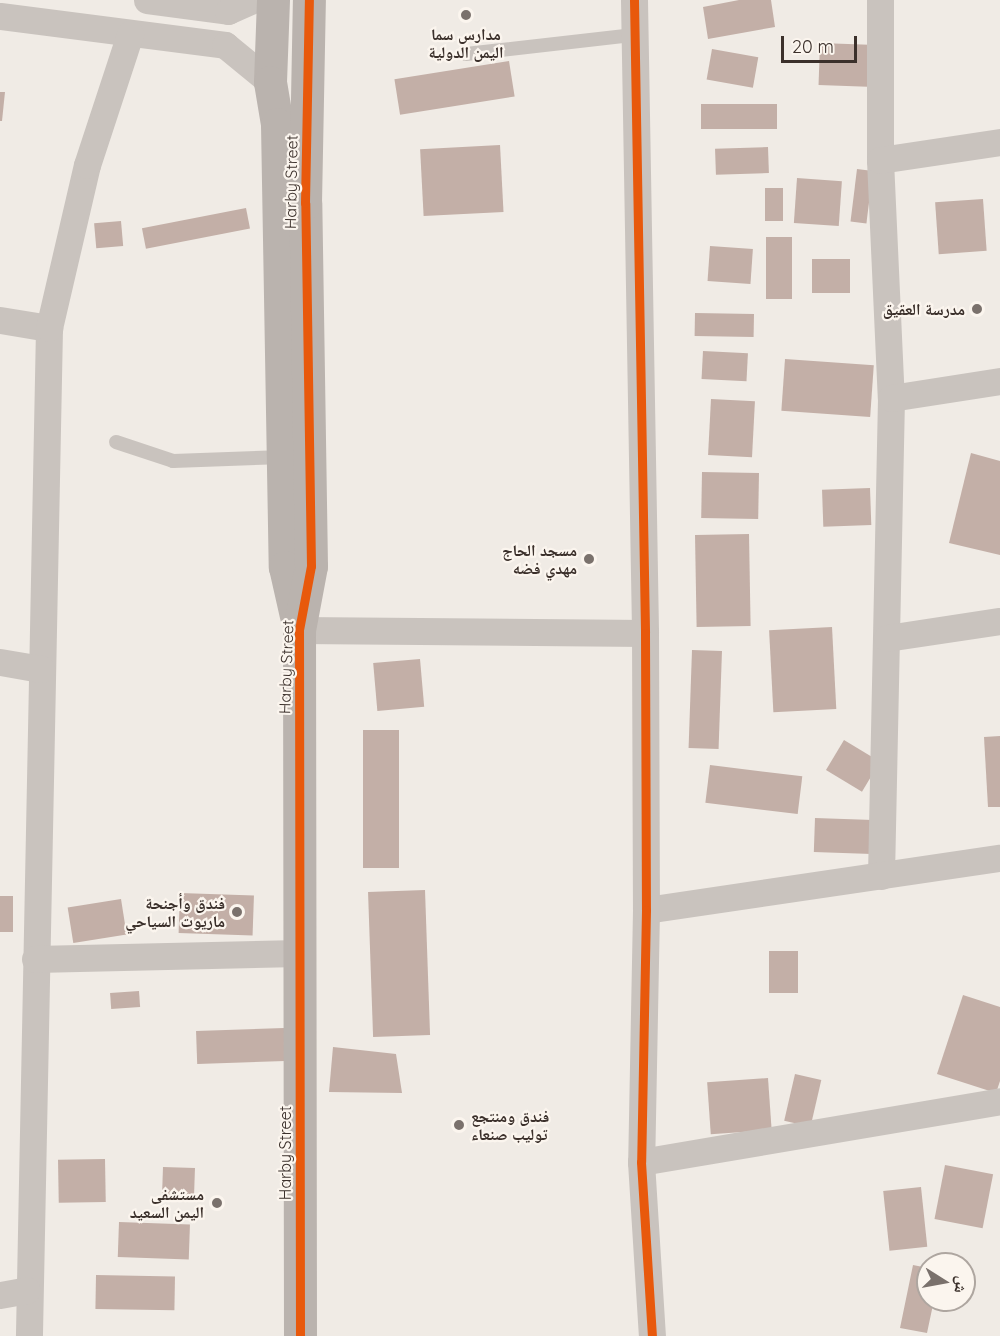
<!DOCTYPE html>
<html>
<head>
<meta charset="utf-8">
<style>
  body { margin:0 }
  #map { position:relative; width:1000px; height:1336px; overflow:hidden; background:#f0ebe5; font-family:Quicksand,"Noto Naskh Arabic",sans-serif }
  div>[style] { position:absolute }
  [style*='--x'] { left:calc(var(--x)*1px); top:calc(var(--y)*1px); width:calc(var(--w)*1px); rotate:calc(var(--a)*1deg) }
  .building>* { inset:0; background:#c3afa7; transform-origin:0 0 }
  .lane>* { height:14px; margin:-7px; padding:0 7px; transform-origin:7px; border-radius:7px; background:#c9c3be }
  .street>* { height:27px; margin:-13.5px; padding:0 13.5px; transform-origin:13.5px; border-radius:13.5px; background:#c9c3be }
  .secondary>* { height:33px; margin:-16.5px; padding:0 16.5px; transform-origin:16.5px; border-radius:16.5px; background:#bab3ae }
  .cycleway>* { height:9px; margin:-4.5px; padding:0 4.5px; transform-origin:4.5px; border-radius:4.5px; background:#e8590c }
  .dots>* { width:16px; height:16px; translate:-50% -50%; box-sizing:border-box; border:3px solid #fbf5ee; border-radius:50% }
  span { translate:-50% -50%; white-space:nowrap; text-align:center; line-height:1.15; -webkit-text-stroke:4.5px #fbf5ee; paint-order:stroke }
  .poi-label { font-size:16px; color:#3b302b; font-weight:700 }
  .right { translate:-100% -50%; text-align:right }
  .left { translate:0 -50%; text-align:left }
  .street-label { font-size:16px; color:#3b302b }
  .north { position:absolute; left:916px; top:1252px; width:60px; height:60px; box-sizing:border-box; background:#fbf5ee; border:2px solid #aea6a0; border-radius:50%; rotate:101deg; font-size:16px; font-weight:700; line-height:24px; text-align:center; color:#3b302b }
  .north::after { content:''; display:block; margin:auto; width:21px; height:27px; background:#7a716c; clip-path:polygon(50% 0,100% 100%,50% 72%,0 100%) }
  .scale { position:absolute; left:781px; top:36px; width:76px; height:27px; box-sizing:border-box; border:3px solid #3b302b; border-top:0; padding-left:8px; font-size:18px; line-height:21px; white-space:nowrap; color:#3b302b; -webkit-text-stroke:4px #fbf5ee; paint-order:stroke }
</style>
</head>
<body>
<div id="map">
  <div class="building">
    <i style="clip-path:polygon(739px 0,771px 0,775px 27px,708px 39px,703px 7px)"></i>
    <i style="left:820px;top:43px;width:56px;height:42px;rotate:2deg"></i>
    <i style="left:712px;top:49px;width:47px;height:31px;rotate:10deg"></i>
    <i style="left:509px;top:61px;width:36px;height:116px;rotate:81deg"></i>
    <i style="clip-path:polygon(0 92px,5px 92px,2px 121px,0 121px)"></i>
    <i style="left:701px;top:104px;width:76px;height:25px"></i>
    <i style="left:500px;top:145px;width:67px;height:80px;rotate:87deg"></i>
    <i style="left:768px;top:147px;width:26px;height:53px;rotate:88deg"></i>
    <i style="left:857px;top:169px;width:16px;height:53px;rotate:7deg"></i>
    <i style="left:797px;top:178px;width:45px;height:45px;rotate:4deg"></i>
    <i style="left:783px;top:188px;width:33px;height:18px;rotate:90deg"></i>
    <i style="left:983px;top:199px;width:52px;height:48px;rotate:86deg"></i>
    <i style="left:246px;top:208px;width:21px;height:106px;rotate:79deg"></i>
    <i style="left:121px;top:221px;width:25px;height:27px;rotate:85deg"></i>
    <i style="left:766px;top:237px;width:26px;height:62px"></i>
    <i style="left:710px;top:246px;width:43px;height:35px;rotate:4deg"></i>
    <i style="left:812px;top:259px;width:38px;height:34px"></i>
    <i style="left:695px;top:313px;width:59px;height:23px;rotate:1deg"></i>
    <i style="left:703px;top:351px;width:45px;height:28px;rotate:3deg"></i>
    <i style="left:785px;top:359px;width:89px;height:52px;rotate:4deg"></i>
    <i style="left:711px;top:399px;width:44px;height:56px;rotate:3deg"></i>
    <i style="clip-path:polygon(971px 453px,1000px 461px,1000px 555px,949px 543px)"></i>
    <i style="left:702px;top:472px;width:57px;height:46px;rotate:1deg"></i>
    <i style="left:870px;top:488px;width:37px;height:48px;rotate:88deg"></i>
    <i style="left:749px;top:534px;width:92px;height:54px;rotate:89deg"></i>
    <i style="left:832px;top:627px;width:82px;height:63px;rotate:87deg"></i>
    <i style="left:692px;top:650px;width:30px;height:98px;rotate:2deg"></i>
    <i style="left:420px;top:659px;width:48px;height:47px;rotate:85deg"></i>
    <i style="left:363px;top:730px;width:36px;height:138px"></i>
    <i style="clip-path:polygon(1000px 736px,1000px 807px,988px 807px,984px 737px)"></i>
    <i style="left:844px;top:740px;width:42px;height:35px;rotate:31deg"></i>
    <i style="left:710px;top:765px;width:93px;height:38px;rotate:7deg"></i>
    <i style="left:815px;top:818px;width:58px;height:34px;rotate:2deg"></i>
    <i style="left:425px;top:890px;width:145px;height:57px;rotate:88deg"></i>
    <i style="left:180px;top:893px;width:74px;height:40px;rotate:2deg"></i>
    <i style="left:0;top:896px;width:13px;height:36px"></i>
    <i style="left:121px;top:899px;width:36px;height:54px;rotate:81deg"></i>
    <i style="left:769px;top:951px;width:29px;height:42px"></i>
    <i style="left:139px;top:991px;width:16px;height:29px;rotate:86deg"></i>
    <i style="clip-path:polygon(963px 995px,1000px 1007px,1000px 1081px,996px 1093px,937px 1074px)"></i>
    <i style="left:284px;top:1028px;width:33px;height:88px;rotate:88deg"></i>
    <i style="clip-path:polygon(333px 1047px,396px 1054px,402px 1093px,329px 1092px)"></i>
    <i style="left:795px;top:1074px;width:27px;height:48px;rotate:13deg"></i>
    <i style="left:768px;top:1078px;width:52px;height:61px;rotate:86deg"></i>
    <i style="left:105px;top:1159px;width:43px;height:47px;rotate:89deg"></i>
    <i style="left:945px;top:1165px;width:49px;height:55px;rotate:11deg"></i>
    <i style="left:163px;top:1167px;width:32px;height:34px;rotate:2deg"></i>
    <i style="left:921px;top:1187px;width:60px;height:38px;rotate:84deg"></i>
    <i style="left:119px;top:1222px;width:71px;height:35px;rotate:2deg"></i>
    <i style="clip-path:polygon(913px 1265px,928px 1268px,928px 1300px,934px 1300px,927px 1333px,900px 1328px)"></i>
    <i style="left:96px;top:1275px;width:79px;height:34px;rotate:1deg"></i>
  </div>
  <div class="lane">
    <i style="--x:466;--y:54;--w:169;--a:-6.5"></i>
    <i style="--x:116;--y:442;--w:60;--a:18.4"></i>
    <i style="--x:173;--y:461;--w:111;--a:-2.1"></i>
  </div>
  <div class="street">
    <i style="--x:147;--y:0;--w:82;--a:7.7"></i>
    <i style="--x:228;--y:11;--w:27;--a:-24"></i>
    <i style="--x:634;--y:0;--w:633;--a:89"></i>
    <i style="--x:645;--y:633;--w:277;--a:89.8"></i>
    <i style="--x:646;--y:910;--w:252;--a:91.1"></i>
    <i style="--x:641;--y:1162;--w:174;--a:86.4"></i>
    <i style="--x:880;--y:0;--w:160;--a:90"></i>
    <i style="--x:880;--y:160;--w:238;--a:87.4"></i>
    <i style="--x:891;--y:398;--w:478;--a:91.2"></i>
    <i style="--x:0;--y:16;--w:227;--a:7.3"></i>
    <i style="--x:225;--y:45;--w:58;--a:39.4"></i>
    <i style="--x:880;--y:160;--w:121;--a:-8.5"></i>
    <i style="--x:0;--y:320;--w:50;--a:9.3"></i>
    <i style="--x:49;--y:328;--w:1008;--a:91.14"></i>
    <i style="--x:49;--y:328;--w:167;--a:-76.9"></i>
    <i style="--x:87;--y:165;--w:138;--a:-71.8"></i>
    <i style="--x:891;--y:398;--w:110;--a:-8.9"></i>
    <i style="--x:299;--y:630;--w:346;--a:0.5"></i>
    <i style="--x:887;--y:638;--w:114;--a:-8.6"></i>
    <i style="--x:0;--y:662;--w:42;--a:9.7"></i>
    <i style="--x:646;--y:910;--w:358;--a:-8.4"></i>
    <i style="--x:35;--y:959;--w:264;--a:-1.3"></i>
    <i style="--x:641;--y:1162;--w:364;--a:-9.6"></i>
    <i style="--x:0;--y:1295;--w:27;--a:-10"></i>
  </div>
  <div class="secondary">
    <i style="--x:273;--y:0;--w:82;--a:92.1"></i>
    <i style="--x:270;--y:82;--w:43;--a:80.5"></i>
    <i style="--x:277;--y:124;--w:443;--a:89"></i>
    <i style="--x:285;--y:567;--w:50;--a:77.3"></i>
    <i style="--x:300;--y:1336;--w:706;--a:-90.08"></i>
    <i style="--x:299;--y:630;--w:65;--a:-79.4"></i>
    <i style="--x:311;--y:566;--w:363;--a:-90.9"></i>
    <i style="--x:305;--y:203;--w:203;--a:-88.9"></i>
  </div>
  <div class="cycleway">
    <i style="--x:634;--y:0;--w:633;--a:89"></i>
    <i style="--x:645;--y:633;--w:277;--a:89.8"></i>
    <i style="--x:646;--y:910;--w:252;--a:91.1"></i>
    <i style="--x:641;--y:1162;--w:174;--a:86.4"></i>
    <i style="--x:300;--y:1336;--w:706;--a:-90.08"></i>
    <i style="--x:299;--y:630;--w:65;--a:-79.4"></i>
    <i style="--x:311;--y:566;--w:363;--a:-90.9"></i>
    <i style="--x:305;--y:203;--w:203;--a:-88.9"></i>
  </div>
  <div class="dots">
    <i style="left:466px;top:15px;background:#7a716c"></i>
    <i style="left:977px;top:309px;background:#7a716c"></i>
    <i style="left:589px;top:559px;background:#7a716c"></i>
    <i style="left:237px;top:912px;background:#7a716c"></i>
    <i style="left:459px;top:1125px;background:#7a716c"></i>
    <i style="left:217px;top:1203px;background:#7a716c"></i>
  </div>
  <div class="poi-label">
    <span style="left:466px;top:43px">مدارس سما<br>اليمن الدولية</span>
    <span class="right" style="left:965px;top:309px">مدرسة العقيق</span>
    <span class="right" style="left:577px;top:559px">مسجد الحاج<br>مهدي فضه</span>
    <span class="right" style="left:225px;top:912px">فندق وأجنحة<br>ماريوت السياحي</span>
    <span class="left" style="left:471px;top:1125px">فندق ومنتجع<br>توليب صنعاء</span>
    <span class="right" style="left:204px;top:1203px">مستشفى<br>اليمن السعيد</span>
  </div>
  <div class="street-label">
    <span style="left:291px;top:182px;rotate:-89deg">Harby Street</span>
    <span style="left:286px;top:667px;rotate:-88deg">Harby Street</span>
    <span style="left:285px;top:1153px;rotate:-90deg">Harby Street</span>
  </div>
  <div class="north">ش</div>
  <div class="scale">20 m</div>
</div>
</body>
</html>
